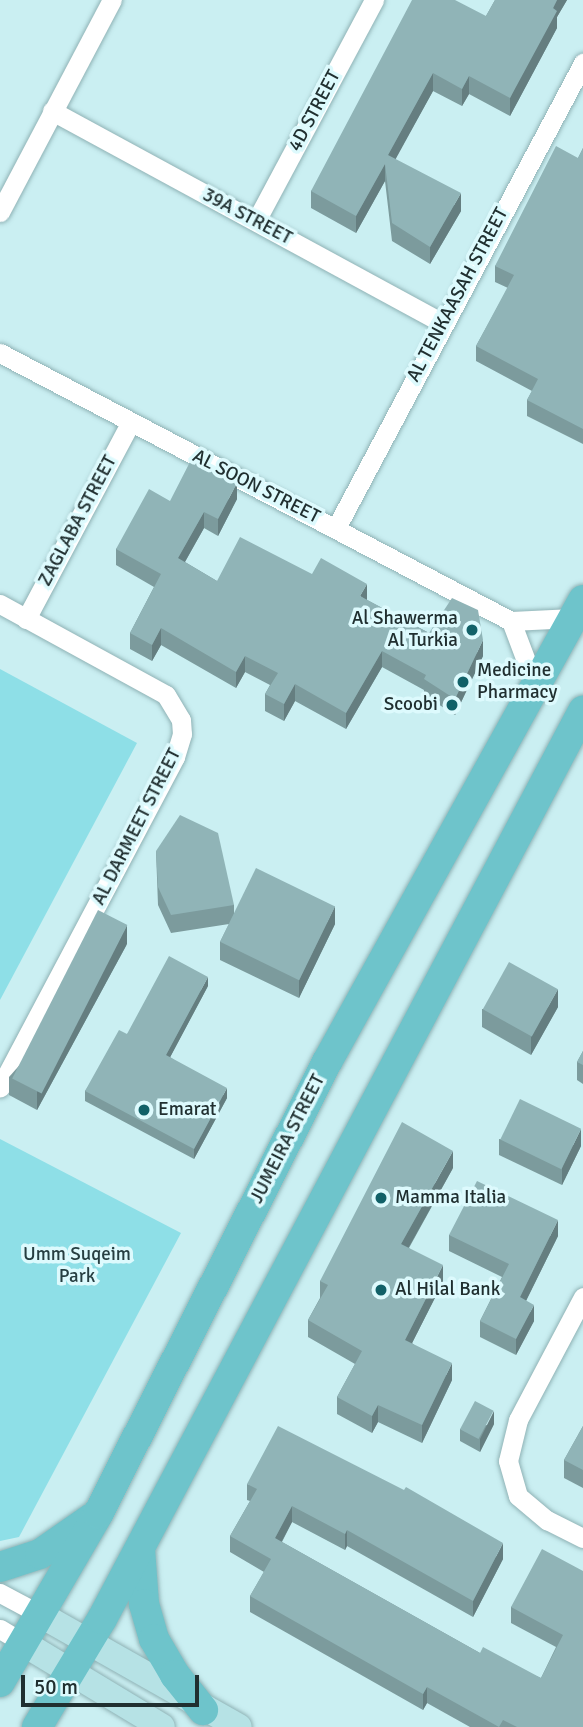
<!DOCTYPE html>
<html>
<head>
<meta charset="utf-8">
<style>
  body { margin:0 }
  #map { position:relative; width:583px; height:1727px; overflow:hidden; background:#caeff2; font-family:Signika,sans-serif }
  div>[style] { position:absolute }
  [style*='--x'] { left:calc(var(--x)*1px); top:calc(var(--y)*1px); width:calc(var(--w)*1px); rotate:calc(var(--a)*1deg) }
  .green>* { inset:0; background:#8edfe7 }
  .roads { filter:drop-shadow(0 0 2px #8fb2b5) drop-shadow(0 0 2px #8fb2b5) }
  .street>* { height:19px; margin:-9.5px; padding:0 9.5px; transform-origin:9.5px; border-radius:9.5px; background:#fff }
  .secondary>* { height:26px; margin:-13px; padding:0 13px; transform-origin:13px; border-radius:13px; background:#b6e2e5 }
  .primary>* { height:30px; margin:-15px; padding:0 15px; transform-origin:15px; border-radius:15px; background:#6ec4cb }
  .wall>* { inset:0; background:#7c9b9d }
  .shaded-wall>* { inset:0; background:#657e80 }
  .building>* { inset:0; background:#90b4b7; transform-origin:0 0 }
  .dots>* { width:19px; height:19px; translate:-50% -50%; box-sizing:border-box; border:4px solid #ddfafd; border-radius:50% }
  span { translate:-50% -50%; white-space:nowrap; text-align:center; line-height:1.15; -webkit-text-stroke:7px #ddfafd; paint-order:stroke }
  .street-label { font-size:19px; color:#202f30 }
  .poi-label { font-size:19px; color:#202f30 }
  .right { translate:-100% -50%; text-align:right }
  .left { translate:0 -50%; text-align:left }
  .park-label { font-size:19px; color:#263e41 }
  .scale { position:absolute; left:21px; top:1675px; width:178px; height:32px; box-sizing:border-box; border:4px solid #202f30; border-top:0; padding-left:9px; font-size:21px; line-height:24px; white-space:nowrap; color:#202f30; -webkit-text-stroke:5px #ddfafd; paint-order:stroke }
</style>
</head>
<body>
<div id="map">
  <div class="green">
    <i style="clip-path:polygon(0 669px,137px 743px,0 1000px)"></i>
    <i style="clip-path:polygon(0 1139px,181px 1233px,19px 1537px,0 1541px)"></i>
  </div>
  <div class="roads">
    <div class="street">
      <i style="--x:52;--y:111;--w:444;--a:28.5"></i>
      <i style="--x:0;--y:212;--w:240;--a:-62.2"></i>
      <i style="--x:256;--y:221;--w:251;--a:-61.9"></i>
      <i style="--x:0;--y:353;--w:577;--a:27.68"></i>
      <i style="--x:511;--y:621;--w:62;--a:-2.8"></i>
      <i style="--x:336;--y:528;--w:527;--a:-62.02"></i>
      <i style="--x:0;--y:604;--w:189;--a:28.7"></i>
      <i style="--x:166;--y:695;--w:29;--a:59"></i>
      <i style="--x:181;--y:720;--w:14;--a:86"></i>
      <i style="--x:182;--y:734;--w:24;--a:107"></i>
      <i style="--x:175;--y:757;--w:374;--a:117.9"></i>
      <i style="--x:26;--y:619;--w:222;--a:-62"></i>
      <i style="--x:511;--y:621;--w:65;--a:69.3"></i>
      <i style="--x:583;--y:1297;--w:139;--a:117.9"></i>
      <i style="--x:518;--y:1420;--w:42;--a:103.7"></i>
      <i style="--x:508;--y:1461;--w:36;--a:74"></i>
      <i style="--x:518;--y:1496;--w:38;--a:40"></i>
      <i style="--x:547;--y:1520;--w:40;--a:26.6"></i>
      <i style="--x:0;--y:1593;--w:47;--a:28.2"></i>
      <i style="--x:0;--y:1629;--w:27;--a:31"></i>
    </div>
    <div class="secondary">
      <i style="--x:41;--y:1615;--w:227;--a:29.5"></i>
      <i style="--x:23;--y:1643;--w:162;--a:31.1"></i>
    </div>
    <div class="primary">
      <i style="--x:140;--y:1549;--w:55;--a:85.8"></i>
      <i style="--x:144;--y:1604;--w:36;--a:74"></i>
      <i style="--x:154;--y:1639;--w:42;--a:59.7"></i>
      <i style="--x:175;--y:1675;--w:45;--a:51.3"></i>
      <i style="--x:0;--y:1567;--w:42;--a:-18"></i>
      <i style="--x:40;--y:1554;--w:63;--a:-34.7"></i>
      <i style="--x:0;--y:1682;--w:194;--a:-59.7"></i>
      <i style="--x:98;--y:1514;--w:507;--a:-63.13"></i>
      <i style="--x:327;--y:1062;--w:528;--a:-61.01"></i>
      <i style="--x:37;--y:1727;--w:126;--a:-59"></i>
      <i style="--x:102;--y:1619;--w:1028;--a:-62.09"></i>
    </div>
  </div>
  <div class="wall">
    <i style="clip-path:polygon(495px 0,567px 0,557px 17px,557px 28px,510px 116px,469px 94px,462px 106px,433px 91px,395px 159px,461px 211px,430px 264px,392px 241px,385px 181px,356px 233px,311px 208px,311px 191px,486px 16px)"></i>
    <i style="clip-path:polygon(583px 148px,583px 444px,527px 416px,527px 400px,532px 391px,476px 361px,476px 346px,508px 288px,495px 282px,495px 266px,578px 158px)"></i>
    <i style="clip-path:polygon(237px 499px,218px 536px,204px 528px,185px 562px,217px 581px,312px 574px,367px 600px,429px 633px,483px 656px,455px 715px,424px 695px,424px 690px,382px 667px,346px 729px,295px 701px,284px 721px,265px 711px,265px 694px,270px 685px,245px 672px,236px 688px,161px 645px,152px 661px,130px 649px,130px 633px,154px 587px,116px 565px,116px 549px,170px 501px)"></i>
    <i style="clip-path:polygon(156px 851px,234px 905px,234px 913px,335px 924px,299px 998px,220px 960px,220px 942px,229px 924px,171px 933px,158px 905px)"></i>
    <i style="clip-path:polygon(127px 944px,37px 1110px,9px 1095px,9px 1077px)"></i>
    <i style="clip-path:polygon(208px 986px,170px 1057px,227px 1098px,194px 1159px,85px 1101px,85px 1091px,127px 1034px)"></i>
    <i style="clip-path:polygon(558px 1007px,531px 1055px,482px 1027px,482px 1009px)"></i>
    <i style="clip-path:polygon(583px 1051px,583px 1084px,577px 1080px,577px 1062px)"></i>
    <i style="clip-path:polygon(499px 1139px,581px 1146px,562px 1185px,499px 1155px)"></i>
    <i style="clip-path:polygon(453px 1168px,409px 1248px,443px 1282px,412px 1343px,452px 1380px,422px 1443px,378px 1422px,372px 1433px,337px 1414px,337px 1397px,355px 1364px,308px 1337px,308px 1320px,320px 1298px,320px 1281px)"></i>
    <i style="clip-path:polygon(449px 1235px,558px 1236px,526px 1301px,534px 1321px,516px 1355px,480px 1337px,480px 1321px,502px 1277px,449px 1251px)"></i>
    <i style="clip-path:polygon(494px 1424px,480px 1452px,460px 1441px,460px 1429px)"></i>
    <i style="clip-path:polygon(583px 1426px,583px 1488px,564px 1478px,564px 1460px)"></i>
    <i style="clip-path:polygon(247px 1484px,503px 1559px,473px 1617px,347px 1546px,345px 1550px,292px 1522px,282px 1542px,480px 1653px,541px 1678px,556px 1647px,511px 1623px,511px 1607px,583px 1571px,583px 1727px,470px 1727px,427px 1703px,423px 1710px,250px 1612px,250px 1596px,264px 1572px,230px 1552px,230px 1536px,250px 1501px,247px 1500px)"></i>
  </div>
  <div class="shaded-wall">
    <i style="clip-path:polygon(557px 0,567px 0,557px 17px,557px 28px,510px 116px,510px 98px)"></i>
    <i style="clip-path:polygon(433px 73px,433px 91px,388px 173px,388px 155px)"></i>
    <i style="clip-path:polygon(469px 76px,469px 94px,462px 106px,462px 89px)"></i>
    <i style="clip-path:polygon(385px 164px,385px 181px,356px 233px,356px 216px)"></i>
    <i style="clip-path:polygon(461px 193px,461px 211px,430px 264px,430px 247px)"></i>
    <i style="clip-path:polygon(237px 483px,237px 499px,218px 536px,218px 519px)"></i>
    <i style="clip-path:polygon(204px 512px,204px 528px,178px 574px,178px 558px)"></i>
    <i style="clip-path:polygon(367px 584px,367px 601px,360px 596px)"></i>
    <i style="clip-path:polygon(161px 628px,161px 645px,152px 661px,152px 645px)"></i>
    <i style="clip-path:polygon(483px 640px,483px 656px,455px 715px,455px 699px)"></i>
    <i style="clip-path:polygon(382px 651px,382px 667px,346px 729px,346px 713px)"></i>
    <i style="clip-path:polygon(245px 656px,245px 672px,236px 688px,236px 672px)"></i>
    <i style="clip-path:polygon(295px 684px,295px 701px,284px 721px,284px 704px)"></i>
    <i style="clip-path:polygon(335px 906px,335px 924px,299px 998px,299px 980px)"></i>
    <i style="clip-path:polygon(127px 925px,127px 944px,37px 1110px,37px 1092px)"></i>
    <i style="clip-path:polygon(208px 977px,208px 986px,166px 1065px,166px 1055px)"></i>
    <i style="clip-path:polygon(558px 989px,558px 1007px,531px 1055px,531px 1037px)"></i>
    <i style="clip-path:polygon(227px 1088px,227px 1098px,194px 1159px,194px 1149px)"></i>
    <i style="clip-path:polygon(581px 1129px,581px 1146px,562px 1185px,562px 1168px)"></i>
    <i style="clip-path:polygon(453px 1151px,453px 1168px,401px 1261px,401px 1244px)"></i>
    <i style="clip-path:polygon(558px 1220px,558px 1236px,520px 1313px,520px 1297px)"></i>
    <i style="clip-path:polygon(443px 1265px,443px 1282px,405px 1357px,405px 1340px)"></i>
    <i style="clip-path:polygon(534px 1305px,534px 1321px,516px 1355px,516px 1339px)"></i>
    <i style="clip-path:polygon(452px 1363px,452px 1380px,422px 1443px,422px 1425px)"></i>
    <i style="clip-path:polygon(378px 1405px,378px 1422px,372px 1433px,372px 1416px)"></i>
    <i style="clip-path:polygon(494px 1411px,494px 1424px,480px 1452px,480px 1439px)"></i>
    <i style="clip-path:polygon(292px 1506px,292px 1522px,275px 1554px,275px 1538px)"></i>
    <i style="clip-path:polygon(347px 1530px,347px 1546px,345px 1550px,345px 1534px)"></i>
    <i style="clip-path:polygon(503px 1543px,503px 1559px,473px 1617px,473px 1601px)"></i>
    <i style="clip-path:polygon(427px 1687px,427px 1703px,423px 1710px,423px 1694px)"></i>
  </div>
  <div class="building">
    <i style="clip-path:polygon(412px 0,455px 0,486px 16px,495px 0,557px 0,553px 8px,557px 11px,510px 98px,469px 76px,462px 89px,433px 73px,388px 155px,461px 193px,430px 247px,392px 223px,385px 164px,356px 216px,311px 191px)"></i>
    <i style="clip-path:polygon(556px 146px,578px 158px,583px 148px,583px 429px,527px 400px,538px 379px,476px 346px,514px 275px,495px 266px)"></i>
    <i style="clip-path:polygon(191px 460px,237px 483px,218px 519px,204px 512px,178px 558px,217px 581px,240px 537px,312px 574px,321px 558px,367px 584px,360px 596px,429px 633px,452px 598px,478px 610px,483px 640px,455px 699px,424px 679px,426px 675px,382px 651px,346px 713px,295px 684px,284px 704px,265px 694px,278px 673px,245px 656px,236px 672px,161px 628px,152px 645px,130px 633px,161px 574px,116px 549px,149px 489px,170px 501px)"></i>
    <i style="clip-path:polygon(180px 815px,218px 833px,234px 905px,171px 915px,158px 887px,156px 851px)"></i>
    <i style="left:256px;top:868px;width:88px;height:82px;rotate:26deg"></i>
    <i style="left:98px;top:910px;width:33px;height:189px;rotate:27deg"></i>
    <i style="clip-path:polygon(169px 956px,208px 977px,166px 1055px,227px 1088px,194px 1149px,85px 1091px,119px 1030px,127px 1034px)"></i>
    <i style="left:509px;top:962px;width:56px;height:54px;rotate:29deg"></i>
    <i style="clip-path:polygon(583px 1051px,583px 1065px,577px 1062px)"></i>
    <i style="left:520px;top:1099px;width:68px;height:45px;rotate:26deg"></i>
    <i style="clip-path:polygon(402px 1122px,453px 1151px,401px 1244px,443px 1265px,405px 1340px,452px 1363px,422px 1425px,378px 1405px,372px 1416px,337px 1397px,362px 1351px,308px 1320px,328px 1285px,320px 1281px)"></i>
    <i style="clip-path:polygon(477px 1181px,558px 1220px,520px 1297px,534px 1305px,516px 1339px,480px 1321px,509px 1264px,449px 1235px)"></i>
    <i style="left:475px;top:1401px;width:21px;height:32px;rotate:28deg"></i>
    <i style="clip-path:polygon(278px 1426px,404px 1490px,406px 1487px,503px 1543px,473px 1601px,347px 1530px,345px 1534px,292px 1506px,275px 1538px,480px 1653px,483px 1647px,541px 1678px,563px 1635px,511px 1607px,542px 1549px,583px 1571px,583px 1727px,517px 1727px,503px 1720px,499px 1727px,427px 1687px,423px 1694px,250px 1596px,271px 1559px,230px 1536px,257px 1489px,247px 1484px)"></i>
    <i style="clip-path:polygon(583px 1426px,583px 1470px,564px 1460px)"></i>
  </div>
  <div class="dots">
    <i style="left:472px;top:630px;background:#116168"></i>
    <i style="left:463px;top:682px;background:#116168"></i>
    <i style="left:452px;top:705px;background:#116168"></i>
    <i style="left:144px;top:1110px;background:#116168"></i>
    <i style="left:381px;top:1198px;background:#116168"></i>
    <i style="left:381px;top:1290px;background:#116168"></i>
  </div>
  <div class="street-label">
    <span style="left:315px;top:111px;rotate:-62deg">4D STREET</span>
    <span style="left:247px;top:217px;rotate:28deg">39A STREET</span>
    <span style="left:458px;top:295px;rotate:-62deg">AL TENKAASAH STREET</span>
    <span style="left:256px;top:487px;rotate:27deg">AL SOON STREET</span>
    <span style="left:78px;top:521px;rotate:-62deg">ZAGLABA STREET</span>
    <span style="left:137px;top:827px;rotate:-63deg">AL DARMEET STREET</span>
    <span style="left:288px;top:1139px;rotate:-63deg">JUMEIRA STREET</span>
  </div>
  <div class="poi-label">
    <span class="right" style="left:458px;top:630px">Al Shawerma<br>Al Turkia</span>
    <span class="left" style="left:477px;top:682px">Medicine<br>Pharmacy</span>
    <span class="right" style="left:438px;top:705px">Scoobi</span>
    <span class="left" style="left:158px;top:1110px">Emarat</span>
    <span class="left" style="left:395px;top:1198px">Mamma Italia</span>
    <span class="left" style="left:395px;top:1290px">Al Hilal Bank</span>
  </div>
  <div class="park-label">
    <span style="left:77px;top:1266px">Umm Suqeim<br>Park</span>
  </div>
  <div class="scale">50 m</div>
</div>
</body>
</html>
